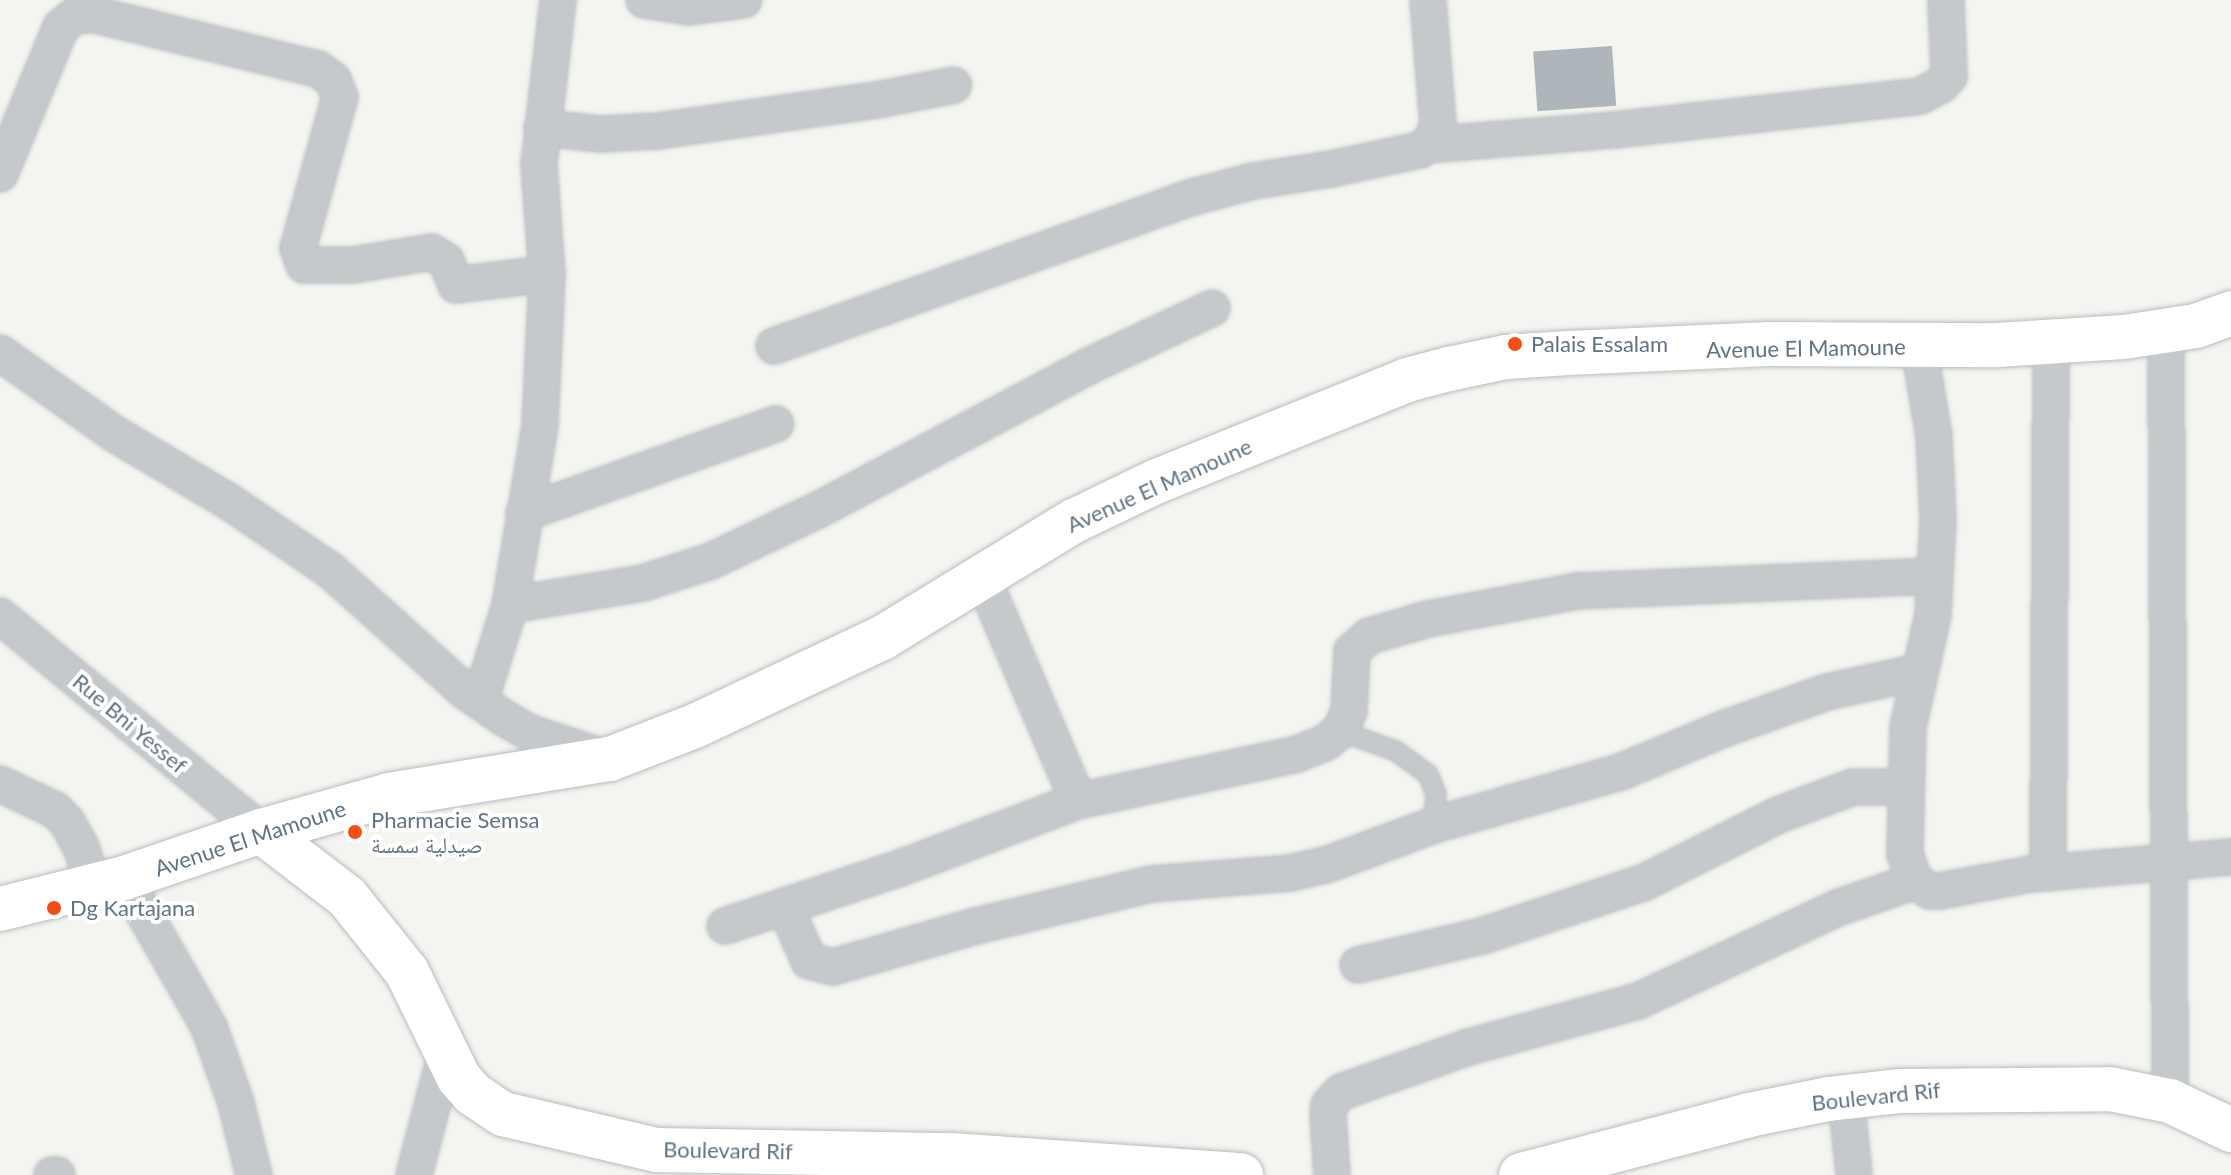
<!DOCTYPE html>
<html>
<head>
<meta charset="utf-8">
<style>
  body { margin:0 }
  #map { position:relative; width:2231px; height:1175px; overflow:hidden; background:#f4f5f0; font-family:Lato,"Noto Naskh Arabic",sans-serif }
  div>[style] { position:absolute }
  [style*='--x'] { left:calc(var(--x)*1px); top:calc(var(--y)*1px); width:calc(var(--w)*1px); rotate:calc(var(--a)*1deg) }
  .building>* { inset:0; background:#aeb6bb; transform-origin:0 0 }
  .roads { filter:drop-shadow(0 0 2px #b7bcc1) drop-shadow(0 0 2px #b7bcc1) }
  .lane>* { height:18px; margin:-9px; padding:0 9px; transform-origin:9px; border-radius:9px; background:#c6c9cc }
  .street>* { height:34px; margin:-17px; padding:0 17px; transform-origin:17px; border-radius:17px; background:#c6c9cc }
  .secondary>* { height:44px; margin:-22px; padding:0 22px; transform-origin:22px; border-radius:22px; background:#fff }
  .dots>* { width:22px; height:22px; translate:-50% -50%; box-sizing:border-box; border:4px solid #fff; border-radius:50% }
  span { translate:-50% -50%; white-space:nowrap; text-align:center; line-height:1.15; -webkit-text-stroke:8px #fff; paint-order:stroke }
  .poi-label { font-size:22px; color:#607384 }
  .left { translate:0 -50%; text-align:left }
  .street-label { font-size:22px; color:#607384 }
</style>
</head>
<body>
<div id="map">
  <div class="building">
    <i style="left:1612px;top:46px;width:60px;height:79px;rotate:86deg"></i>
  </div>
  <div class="roads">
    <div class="lane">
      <i style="--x:1340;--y:731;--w:59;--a:19.7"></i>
      <i style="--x:1396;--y:751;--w:39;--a:36"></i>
      <i style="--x:1428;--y:774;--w:22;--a:68"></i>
      <i style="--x:1436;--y:794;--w:31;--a:94"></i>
    </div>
    <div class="street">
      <i style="--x:644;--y:0;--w:46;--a:8.8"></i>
      <i style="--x:689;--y:7;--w:55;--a:-7.3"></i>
      <i style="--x:542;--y:128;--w:59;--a:5.8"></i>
      <i style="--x:601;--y:134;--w:57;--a:-3"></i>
      <i style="--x:658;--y:131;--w:221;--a:-8.1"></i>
      <i style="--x:877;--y:100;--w:78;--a:-11"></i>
      <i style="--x:1427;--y:145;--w:188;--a:-4.6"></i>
      <i style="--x:1614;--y:130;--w:308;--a:-6.3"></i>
      <i style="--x:1920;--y:96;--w:24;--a:-28"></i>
      <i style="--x:1941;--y:85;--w:12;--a:-48"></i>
      <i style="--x:1949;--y:76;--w:76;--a:-92.3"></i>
      <i style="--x:0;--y:174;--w:159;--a:-67.5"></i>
      <i style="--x:61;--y:27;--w:19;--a:-39"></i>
      <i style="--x:76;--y:15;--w:20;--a:0"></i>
      <i style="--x:96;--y:15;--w:228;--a:13.7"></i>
      <i style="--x:318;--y:69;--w:19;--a:36"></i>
      <i style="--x:333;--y:80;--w:18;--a:68"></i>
      <i style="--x:340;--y:97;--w:157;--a:105.5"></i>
      <i style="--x:298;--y:248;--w:18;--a:71"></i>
      <i style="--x:304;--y:265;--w:49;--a:0"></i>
      <i style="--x:353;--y:265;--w:80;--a:-9.3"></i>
      <i style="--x:432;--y:252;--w:17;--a:33"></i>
      <i style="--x:446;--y:261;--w:26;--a:67"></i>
      <i style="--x:456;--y:285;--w:92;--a:-6.9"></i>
      <i style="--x:2166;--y:331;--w:770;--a:89.7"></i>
      <i style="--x:774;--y:346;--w:445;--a:-19.6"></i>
      <i style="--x:1193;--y:197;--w:62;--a:-14.9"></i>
      <i style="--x:1253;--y:181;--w:79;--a:-8.7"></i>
      <i style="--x:1331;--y:169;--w:91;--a:-12.1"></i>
      <i style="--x:1420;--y:150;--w:16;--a:-40"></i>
      <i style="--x:1432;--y:140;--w:16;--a:-68"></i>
      <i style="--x:1438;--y:125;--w:125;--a:-94.6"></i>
      <i style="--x:1919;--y:347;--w:91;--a:80.5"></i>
      <i style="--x:1934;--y:437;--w:82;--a:87.2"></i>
      <i style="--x:1938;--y:519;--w:96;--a:93"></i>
      <i style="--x:1933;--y:615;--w:115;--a:102.6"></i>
      <i style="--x:1908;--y:727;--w:127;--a:91.4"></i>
      <i style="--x:1905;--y:854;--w:29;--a:70"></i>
      <i style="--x:1915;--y:881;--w:18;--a:34"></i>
      <i style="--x:1930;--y:891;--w:10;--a:0"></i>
      <i style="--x:1940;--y:891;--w:93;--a:-10.6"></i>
      <i style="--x:2031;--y:874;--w:201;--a:-4.9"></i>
      <i style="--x:0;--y:353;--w:141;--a:35.2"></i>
      <i style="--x:115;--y:434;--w:135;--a:30.7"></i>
      <i style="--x:231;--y:503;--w:120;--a:34.1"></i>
      <i style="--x:330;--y:570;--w:181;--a:41.9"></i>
      <i style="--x:465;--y:691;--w:47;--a:34.7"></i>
      <i style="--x:504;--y:718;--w:30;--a:30"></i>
      <i style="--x:530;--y:733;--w:83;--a:18.2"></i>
      <i style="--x:524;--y:513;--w:267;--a:-19.5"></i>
      <i style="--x:983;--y:579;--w:241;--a:66.8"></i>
      <i style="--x:510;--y:605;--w:135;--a:-9.4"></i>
      <i style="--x:643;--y:583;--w:71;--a:-17.9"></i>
      <i style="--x:711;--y:561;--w:119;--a:-25.5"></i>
      <i style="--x:818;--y:510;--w:307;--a:-28"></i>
      <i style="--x:1089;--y:366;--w:136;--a:-25.2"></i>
      <i style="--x:0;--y:616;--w:338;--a:39.5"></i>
      <i style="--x:480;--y:701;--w:101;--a:-72.6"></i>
      <i style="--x:510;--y:605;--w:182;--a:-80.5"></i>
      <i style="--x:540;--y:425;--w:151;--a:-87.3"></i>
      <i style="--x:547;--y:274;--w:110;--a:-94.2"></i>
      <i style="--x:539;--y:164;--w:165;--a:-83.4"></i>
      <i style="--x:0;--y:784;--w:61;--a:25.3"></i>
      <i style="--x:55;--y:810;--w:17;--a:45"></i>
      <i style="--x:67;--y:822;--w:29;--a:61"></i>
      <i style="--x:81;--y:847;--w:41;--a:71.6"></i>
      <i style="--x:2048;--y:873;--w:531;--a:-89.68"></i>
      <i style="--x:124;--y:878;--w:172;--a:60.3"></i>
      <i style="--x:209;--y:1027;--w:81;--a:70.4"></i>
      <i style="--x:236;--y:1103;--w:74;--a:76"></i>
      <i style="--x:785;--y:906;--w:60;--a:66.4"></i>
      <i style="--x:809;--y:961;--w:25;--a:14"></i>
      <i style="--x:833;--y:967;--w:149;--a:-16"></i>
      <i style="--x:976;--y:926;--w:180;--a:-13.5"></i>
      <i style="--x:1151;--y:884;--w:139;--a:-4.5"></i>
      <i style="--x:1290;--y:873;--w:37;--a:-13"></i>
      <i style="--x:1326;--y:865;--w:115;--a:-20.3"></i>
      <i style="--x:1434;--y:825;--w:197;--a:-15.9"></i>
      <i style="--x:1623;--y:771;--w:112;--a:-22.7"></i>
      <i style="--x:1726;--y:728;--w:107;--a:-19.6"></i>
      <i style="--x:1827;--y:692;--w:93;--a:-12.4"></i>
      <i style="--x:725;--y:926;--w:188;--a:-18.3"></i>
      <i style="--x:903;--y:867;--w:187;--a:-20.7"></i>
      <i style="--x:1078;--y:801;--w:224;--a:-12.1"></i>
      <i style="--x:1297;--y:754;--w:31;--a:-22"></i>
      <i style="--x:1326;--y:742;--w:18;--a:-38"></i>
      <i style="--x:1340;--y:731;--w:22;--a:-66"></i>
      <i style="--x:1349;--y:711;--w:60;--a:-87.1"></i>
      <i style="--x:1352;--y:651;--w:23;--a:-41"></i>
      <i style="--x:1369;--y:636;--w:61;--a:-16.1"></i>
      <i style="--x:1428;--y:619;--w:153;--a:-10.6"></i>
      <i style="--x:1578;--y:591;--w:357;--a:-2.4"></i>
      <i style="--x:1358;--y:965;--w:127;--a:-13.2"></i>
      <i style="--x:1482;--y:936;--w:172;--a:-18.3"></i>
      <i style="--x:1645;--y:882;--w:149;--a:-26.7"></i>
      <i style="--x:1778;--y:815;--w:80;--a:-20.5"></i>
      <i style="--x:1853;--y:787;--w:53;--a:0"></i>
      <i style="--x:1846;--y:1097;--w:78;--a:84.1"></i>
      <i style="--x:52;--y:1175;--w:5;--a:0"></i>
      <i style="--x:414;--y:1175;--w:122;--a:-75.3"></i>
      <i style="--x:1332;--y:1175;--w:61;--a:-93.8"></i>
      <i style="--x:1328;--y:1114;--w:9;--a:-84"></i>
      <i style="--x:1329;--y:1105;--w:18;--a:-47"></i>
      <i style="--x:1341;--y:1092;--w:136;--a:-19.4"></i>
      <i style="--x:1469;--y:1047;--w:175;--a:-15.2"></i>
      <i style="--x:1638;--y:1001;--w:220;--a:-25"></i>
      <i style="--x:1837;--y:908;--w:83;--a:-19.1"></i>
    </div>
    <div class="secondary">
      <i style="--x:261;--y:831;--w:108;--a:37.5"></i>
      <i style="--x:347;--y:897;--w:96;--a:51.3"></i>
      <i style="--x:407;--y:972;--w:118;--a:63.9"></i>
      <i style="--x:459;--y:1078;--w:21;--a:49"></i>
      <i style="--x:473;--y:1094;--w:36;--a:34"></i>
      <i style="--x:503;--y:1114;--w:158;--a:13.2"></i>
      <i style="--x:657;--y:1150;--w:295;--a:1"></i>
      <i style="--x:952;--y:1155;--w:290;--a:4"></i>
      <i style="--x:0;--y:909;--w:128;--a:-14"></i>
      <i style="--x:124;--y:878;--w:145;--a:-18.9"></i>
      <i style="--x:261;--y:831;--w:133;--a:-15.7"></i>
      <i style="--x:389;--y:795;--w:224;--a:-9.3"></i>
      <i style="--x:610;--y:759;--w:93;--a:-21.3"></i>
      <i style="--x:697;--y:725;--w:204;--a:-25.2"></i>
      <i style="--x:882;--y:638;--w:225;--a:-31.4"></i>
      <i style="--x:1074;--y:521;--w:90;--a:-25.7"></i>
      <i style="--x:1155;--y:482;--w:272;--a:-22"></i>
      <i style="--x:1407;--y:380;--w:43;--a:-14.7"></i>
      <i style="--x:1449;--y:369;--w:58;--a:-11.9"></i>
      <i style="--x:1506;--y:357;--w:63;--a:-3.6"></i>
      <i style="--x:1569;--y:353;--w:200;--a:-2.6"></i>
      <i style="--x:1769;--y:344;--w:228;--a:0.3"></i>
      <i style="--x:1997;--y:345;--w:127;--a:-3.6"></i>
      <i style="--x:2124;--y:337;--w:73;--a:-8.7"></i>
      <i style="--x:2196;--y:326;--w:37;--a:-20"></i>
      <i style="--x:1521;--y:1175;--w:236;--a:-14.7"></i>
      <i style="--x:1749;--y:1115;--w:81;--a:-11.4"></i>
      <i style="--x:1828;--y:1099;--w:73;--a:-6.3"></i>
      <i style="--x:1901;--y:1091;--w:209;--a:-0.5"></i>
      <i style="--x:2110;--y:1089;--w:61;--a:11.3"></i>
      <i style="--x:2170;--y:1101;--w:68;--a:25.4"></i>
    </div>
  </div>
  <div class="dots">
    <i style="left:1515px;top:344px;background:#f24d12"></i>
    <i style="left:355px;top:832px;background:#f24d12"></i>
    <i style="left:54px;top:908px;background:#f24d12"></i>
  </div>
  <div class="poi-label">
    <span class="left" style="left:1531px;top:344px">Palais Essalam</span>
    <span class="left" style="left:371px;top:832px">Pharmacie Semsa<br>صيدلية سمسة</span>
    <span class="left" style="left:70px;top:908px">Dg Kartajana</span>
  </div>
  <div class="street-label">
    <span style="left:1806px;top:348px;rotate:-1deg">Avenue El Mamoune</span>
    <span style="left:1159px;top:485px;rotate:-24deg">Avenue El Mamoune</span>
    <span style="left:130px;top:723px;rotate:40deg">Rue Bni Yessef</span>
    <span style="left:250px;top:838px;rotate:-18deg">Avenue El Mamoune</span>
    <span style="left:1876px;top:1096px;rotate:-6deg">Boulevard Rif</span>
    <span style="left:728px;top:1150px;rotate:1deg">Boulevard Rif</span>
  </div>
</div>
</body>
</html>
